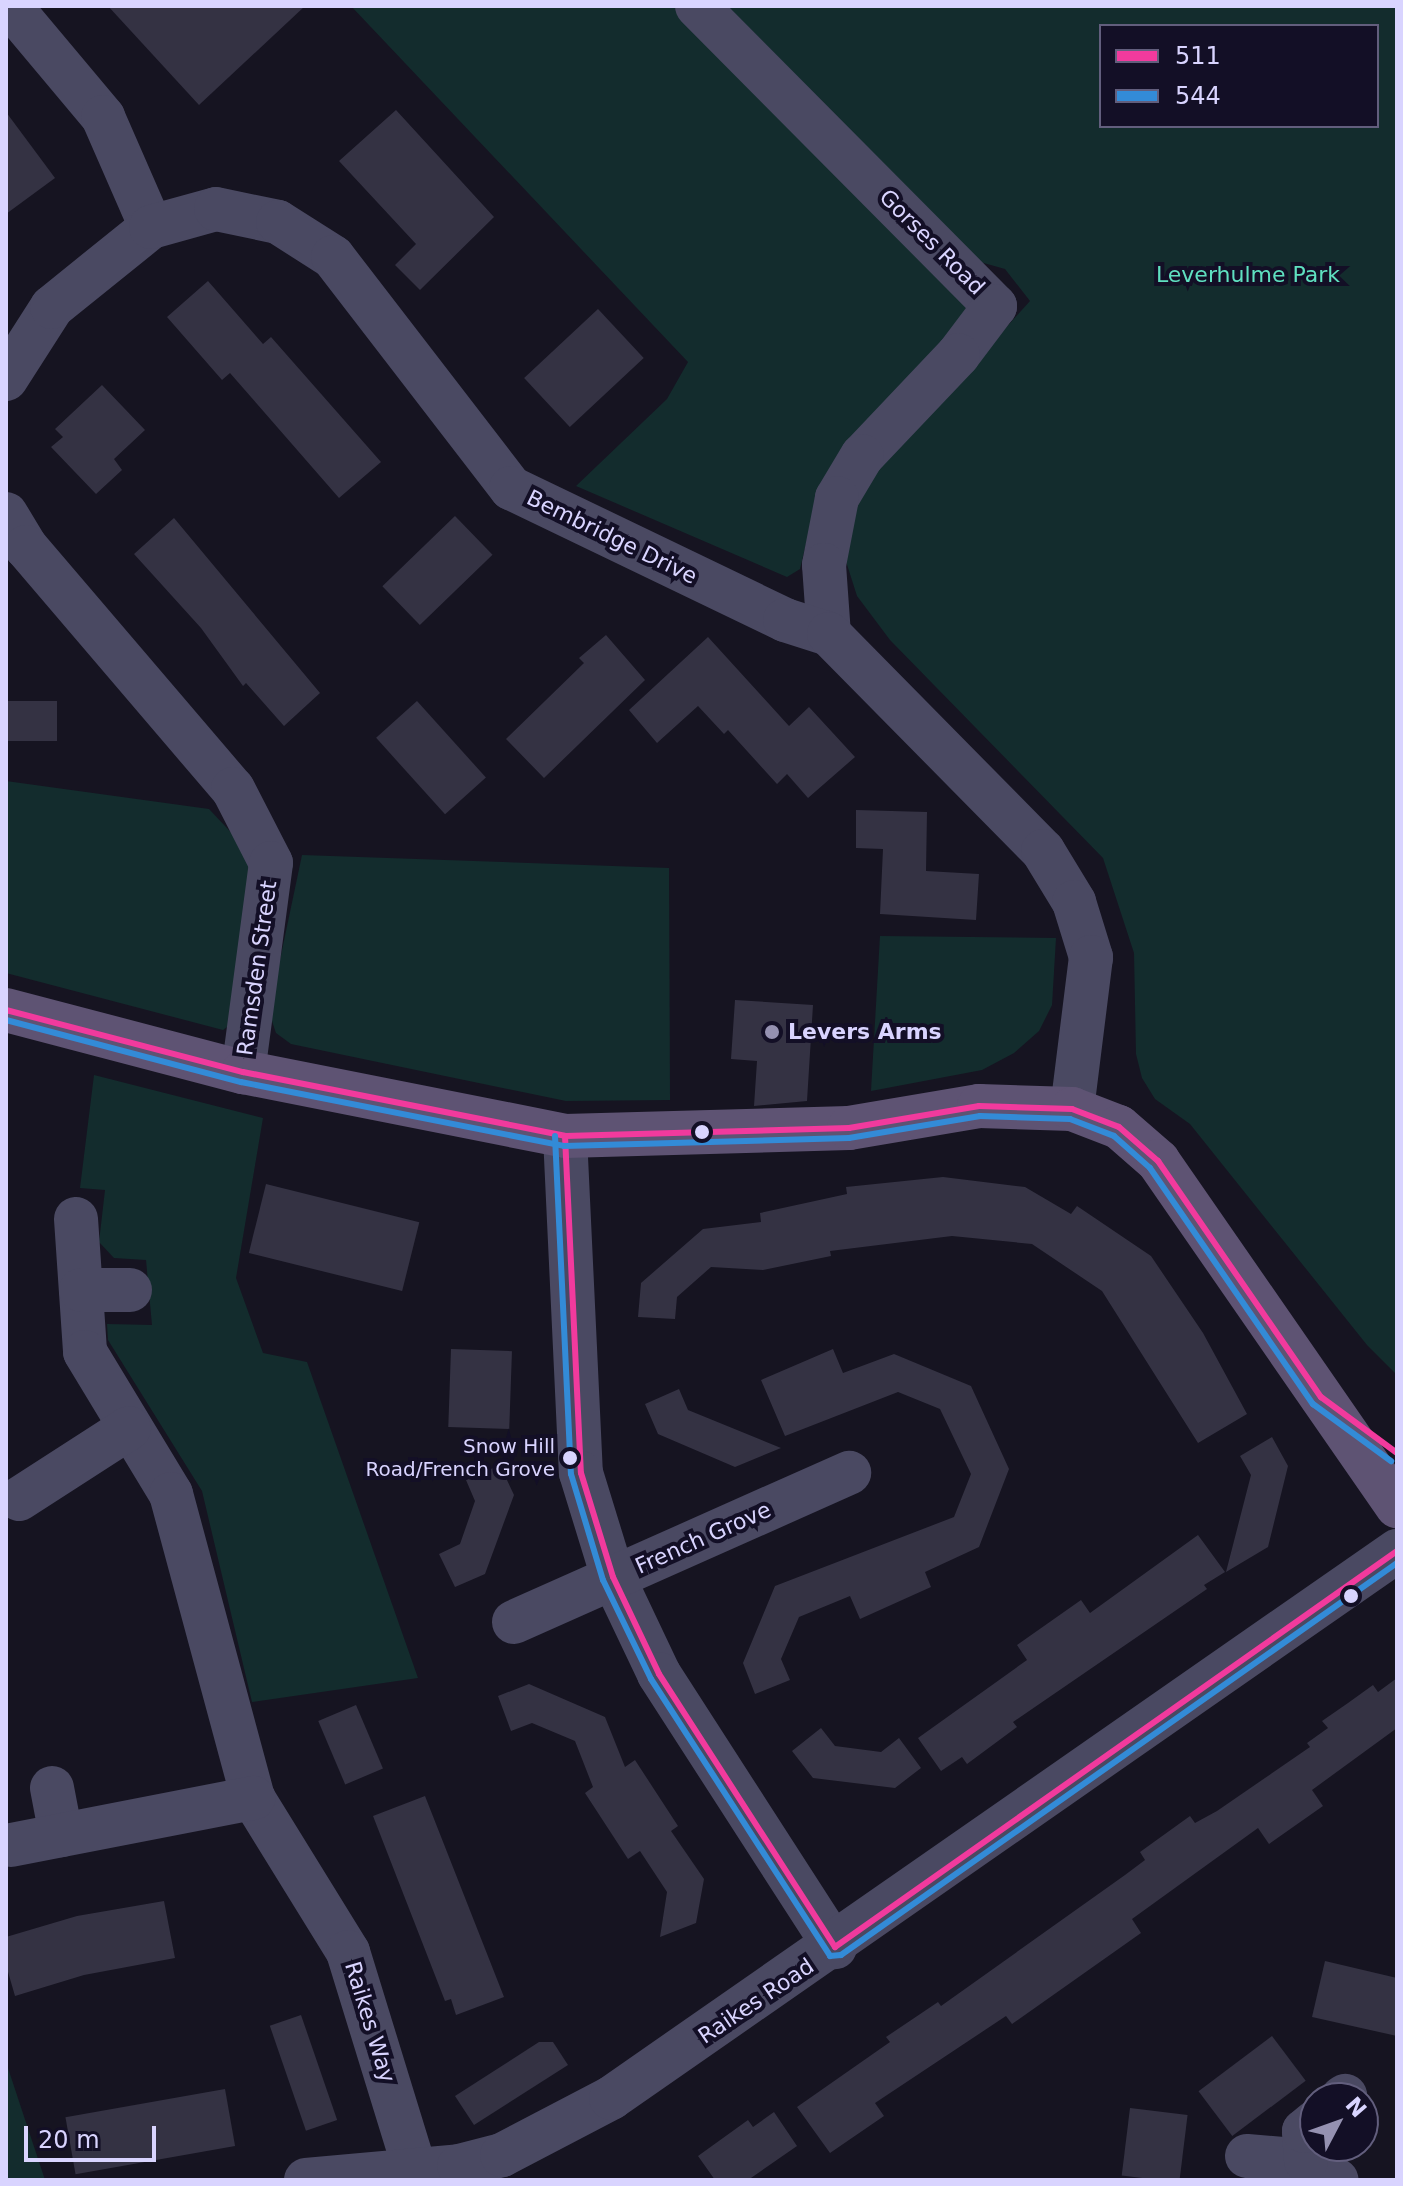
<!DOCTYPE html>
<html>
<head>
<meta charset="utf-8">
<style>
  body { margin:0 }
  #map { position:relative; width:1403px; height:2186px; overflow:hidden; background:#161421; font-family:"DejaVu Sans",sans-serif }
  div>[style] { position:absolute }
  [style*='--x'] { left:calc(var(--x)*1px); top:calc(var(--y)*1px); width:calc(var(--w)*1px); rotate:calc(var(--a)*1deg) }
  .green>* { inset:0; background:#132c2d }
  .building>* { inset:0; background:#343243; transform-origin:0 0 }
  .minor>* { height:44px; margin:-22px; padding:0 22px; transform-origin:22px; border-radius:22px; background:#4a4962 }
  .major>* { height:44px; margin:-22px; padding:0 22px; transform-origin:22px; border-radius:22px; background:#5e5373 }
  .bus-1>* { height:6px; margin:-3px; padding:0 3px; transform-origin:3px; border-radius:3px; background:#f13a9d }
  .bus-2>* { height:6px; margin:-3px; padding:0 3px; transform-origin:3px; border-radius:3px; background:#338bd7 }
  .dots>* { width:22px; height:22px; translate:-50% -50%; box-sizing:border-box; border:4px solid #130f26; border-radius:50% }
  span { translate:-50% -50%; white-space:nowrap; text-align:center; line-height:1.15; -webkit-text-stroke:8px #130f26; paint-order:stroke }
  .bus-label { font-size:20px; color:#d9d4ff }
  .right { translate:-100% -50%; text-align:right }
  .street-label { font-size:22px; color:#d9d4ff }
  .park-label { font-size:22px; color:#5fe0c0 }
  .poi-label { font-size:22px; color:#d9d4ff; font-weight:700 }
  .left { translate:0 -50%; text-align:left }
  .frame { position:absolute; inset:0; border:8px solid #d9d4ff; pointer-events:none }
  .legend { position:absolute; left:1099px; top:24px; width:280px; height:104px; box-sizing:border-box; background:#130f26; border:2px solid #625e7d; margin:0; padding:10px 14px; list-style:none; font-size:24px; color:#d9d4ff }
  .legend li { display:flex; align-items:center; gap:16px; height:40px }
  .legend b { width:40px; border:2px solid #625e7d }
  .north { position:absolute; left:1299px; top:2082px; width:80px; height:80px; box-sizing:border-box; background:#130f26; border:2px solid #625e7d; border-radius:50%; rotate:49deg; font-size:22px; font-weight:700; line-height:32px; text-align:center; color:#d9d4ff }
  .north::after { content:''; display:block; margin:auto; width:28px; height:36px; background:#9591b1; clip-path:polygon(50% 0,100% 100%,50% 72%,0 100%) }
  .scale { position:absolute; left:24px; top:2126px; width:132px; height:36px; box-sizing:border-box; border:4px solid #d9d4ff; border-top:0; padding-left:10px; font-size:24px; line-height:28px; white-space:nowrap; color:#d9d4ff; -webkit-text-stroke:6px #130f26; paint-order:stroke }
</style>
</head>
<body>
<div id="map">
  <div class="green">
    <i style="clip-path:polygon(351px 6px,688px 6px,977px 311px,819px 489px,800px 569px,787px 577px,576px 486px,667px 399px,688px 362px)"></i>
    <i style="clip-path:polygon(evenodd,724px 6px,1397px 6px,1397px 1375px,1367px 1345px,1190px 1124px,1155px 1099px,1142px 1078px,1136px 1054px,1134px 953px,1103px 858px,890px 640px,857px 596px,843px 552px,848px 501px,1030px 301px,1005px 269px,966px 258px,724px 6px,1101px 26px,1377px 26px,1377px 126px,1101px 126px,1101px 26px)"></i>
    <i style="clip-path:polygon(6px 781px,209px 809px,258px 861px,235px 1021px,223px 1030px,6px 973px)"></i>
    <i style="clip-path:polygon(302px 855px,669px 868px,670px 1100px,566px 1101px,291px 1044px,276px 1033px,269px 1012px)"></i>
    <i style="clip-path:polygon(880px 936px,1056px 938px,1052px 1005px,1039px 1031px,1014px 1053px,982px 1070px,871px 1091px)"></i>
    <i style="clip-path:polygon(94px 1075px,263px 1118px,236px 1278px,263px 1353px,307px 1362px,418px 1678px,252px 1702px,202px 1491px,108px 1340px,107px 1324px,152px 1325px,146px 1260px,114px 1258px,99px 1242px,105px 1190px,80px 1188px)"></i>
    <i style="clip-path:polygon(6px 2062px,45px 2180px,6px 2180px)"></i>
  </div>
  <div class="building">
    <i style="clip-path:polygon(108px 6px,305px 6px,199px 105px)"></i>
    <i style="clip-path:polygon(396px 110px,494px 217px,420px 290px,395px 265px,416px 244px,339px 161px)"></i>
    <i style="clip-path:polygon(6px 112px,55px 178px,6px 214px)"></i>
    <i style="clip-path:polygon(208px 281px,263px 344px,271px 337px,381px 462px,339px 498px,230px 373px,222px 380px,167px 317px)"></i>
    <i style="left:598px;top:309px;width:67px;height:101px;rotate:47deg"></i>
    <i style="clip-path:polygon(102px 385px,145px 430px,114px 459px,122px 470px,96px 494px,51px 447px,63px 437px,55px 429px)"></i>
    <i style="left:455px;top:516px;width:54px;height:101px;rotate:46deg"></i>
    <i style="clip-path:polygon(174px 518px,320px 693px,284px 726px,246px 683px,243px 686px,201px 628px,134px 554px)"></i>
    <i style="clip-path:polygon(606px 635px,645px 680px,544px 778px,506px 739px,584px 663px,579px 658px)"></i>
    <i style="clip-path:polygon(708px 637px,789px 726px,809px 707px,855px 757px,808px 798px,787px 774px,777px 784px,728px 730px,724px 734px,698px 706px,657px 743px,629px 710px)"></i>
    <i style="left:6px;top:701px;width:51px;height:40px"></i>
    <i style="left:417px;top:701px;width:103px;height:55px;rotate:48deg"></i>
    <i style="clip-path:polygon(856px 810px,927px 812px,926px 871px,979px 874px,976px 920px,880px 914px,883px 849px,856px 848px)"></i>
    <i style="clip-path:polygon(735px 1000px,813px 1005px,807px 1101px,754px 1106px,757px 1061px,731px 1059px)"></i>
    <i style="clip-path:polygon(943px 1177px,1025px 1187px,1071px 1214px,1077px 1206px,1151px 1256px,1203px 1333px,1247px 1414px,1198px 1443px,1102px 1291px,1032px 1244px,952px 1236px,830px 1251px,831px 1256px,763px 1270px,711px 1267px,677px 1297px,675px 1319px,638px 1317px,641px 1283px,703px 1229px,761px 1222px,760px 1213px,847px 1194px,846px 1187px)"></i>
    <i style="left:266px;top:1184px;width:158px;height:71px;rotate:14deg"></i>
    <i style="left:451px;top:1349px;width:61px;height:78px;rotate:2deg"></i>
    <i style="clip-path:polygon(833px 1349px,843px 1373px,894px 1354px,971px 1386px,1009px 1469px,979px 1547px,925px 1572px,931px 1587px,860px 1619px,850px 1596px,799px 1617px,781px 1659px,790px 1680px,755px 1694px,743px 1663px,775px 1586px,954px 1517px,971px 1474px,940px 1409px,898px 1392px,785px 1436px,761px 1380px)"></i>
    <i style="clip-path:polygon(679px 1389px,688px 1410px,781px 1448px,735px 1467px,658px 1434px,645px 1404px)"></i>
    <i style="clip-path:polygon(1272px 1437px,1288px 1466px,1268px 1547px,1226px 1572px,1251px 1475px,1240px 1456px)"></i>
    <i style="clip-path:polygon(500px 1465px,514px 1495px,485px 1574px,455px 1587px,439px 1554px,460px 1544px,475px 1501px,466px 1480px)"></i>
    <i style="clip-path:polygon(1198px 1535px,1225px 1572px,1204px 1585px,1207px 1589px,1013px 1722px,1017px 1727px,967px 1764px,962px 1757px,941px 1771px,918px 1738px,1027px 1660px,1017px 1645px,1081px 1600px,1090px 1613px)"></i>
    <i style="clip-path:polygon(1397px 1678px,1397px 1728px,1312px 1790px,1323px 1806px,1269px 1844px,1258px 1828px,1132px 1919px,1141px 1933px,1012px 2024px,1006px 2016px,875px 2103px,884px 2116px,830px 2153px,797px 2107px,890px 2042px,886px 2037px,938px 2002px,941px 2006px,1125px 1875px,1145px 1860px,1140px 1852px,1190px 1816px,1195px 1823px,1217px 1811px,1310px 1747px,1307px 1743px,1328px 1728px,1322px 1721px,1348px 1703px,1373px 1685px,1378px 1692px)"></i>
    <i style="clip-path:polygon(529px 1684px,605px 1717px,625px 1767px,635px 1760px,678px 1826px,671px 1831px,704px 1879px,696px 1923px,660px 1937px,667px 1892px,640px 1851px,628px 1859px,585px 1793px,593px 1787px,575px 1741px,532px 1723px,511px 1731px,498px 1696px)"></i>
    <i style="left:356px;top:1705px;width:69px;height:41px;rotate:67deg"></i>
    <i style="clip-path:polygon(821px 1728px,835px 1746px,881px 1752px,899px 1738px,921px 1768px,895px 1788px,813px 1778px,792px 1751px)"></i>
    <i style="clip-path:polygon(425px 1796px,504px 1997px,456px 2015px,451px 1999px,445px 2001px,373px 1816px)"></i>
    <i style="clip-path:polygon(164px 1901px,175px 1958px,84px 1975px,15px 1996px,6px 1965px,6px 1937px,77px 1916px)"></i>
    <i style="clip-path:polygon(1325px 1961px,1397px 1978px,1397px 2036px,1312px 2017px)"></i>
    <i style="left:301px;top:2015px;width:111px;height:33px;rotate:71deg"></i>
    <i style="left:1272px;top:2036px;width:56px;height:92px;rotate:53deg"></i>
    <i style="clip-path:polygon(539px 2042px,553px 2042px,568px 2065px,474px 2125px,455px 2096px)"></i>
    <i style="left:225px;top:2089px;width:58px;height:162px;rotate:80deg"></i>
    <i style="left:1130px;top:2108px;width:58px;height:68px;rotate:7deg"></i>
    <i style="clip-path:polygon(774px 2112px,797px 2146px,748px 2180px,715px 2180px,698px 2156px,748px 2120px,753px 2127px)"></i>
  </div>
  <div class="minor">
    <i style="--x:10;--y:6;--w:145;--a:50"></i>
    <i style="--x:103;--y:117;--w:120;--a:66.4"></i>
    <i style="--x:697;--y:6;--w:423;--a:45.2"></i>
    <i style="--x:995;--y:306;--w:61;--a:127.1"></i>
    <i style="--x:958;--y:355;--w:139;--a:133.5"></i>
    <i style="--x:862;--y:456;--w:49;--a:120.8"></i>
    <i style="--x:837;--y:498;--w:68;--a:101"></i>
    <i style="--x:824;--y:565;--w:69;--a:85.9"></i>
    <i style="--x:6;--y:379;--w:85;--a:-57.4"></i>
    <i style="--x:52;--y:307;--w:127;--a:-38.9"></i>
    <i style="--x:151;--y:227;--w:67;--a:-15.5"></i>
    <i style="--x:216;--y:209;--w:63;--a:11.8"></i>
    <i style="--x:278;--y:222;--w:65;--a:32.5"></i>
    <i style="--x:333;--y:257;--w:292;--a:52.4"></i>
    <i style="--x:511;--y:488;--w:304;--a:25.7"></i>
    <i style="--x:785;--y:620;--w:46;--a:17.7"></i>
    <i style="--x:829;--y:634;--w:305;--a:45.4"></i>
    <i style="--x:1043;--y:851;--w:60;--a:58.7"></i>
    <i style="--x:1074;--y:902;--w:58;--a:72.8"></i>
    <i style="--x:1091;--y:957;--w:153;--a:97.1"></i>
    <i style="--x:6;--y:514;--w:39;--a:59"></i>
    <i style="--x:26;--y:547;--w:318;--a:49.5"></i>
    <i style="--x:233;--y:789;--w:83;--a:62.8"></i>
    <i style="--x:271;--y:863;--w:211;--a:97.6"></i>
    <i style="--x:565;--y:1136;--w:337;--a:87.3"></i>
    <i style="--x:581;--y:1473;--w:109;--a:72.9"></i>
    <i style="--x:613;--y:1577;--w:107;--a:64.6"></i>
    <i style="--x:659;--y:1674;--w:325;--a:57.2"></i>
    <i style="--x:76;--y:1219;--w:133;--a:86.1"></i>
    <i style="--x:85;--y:1352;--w:166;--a:58.8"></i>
    <i style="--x:171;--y:1494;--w:315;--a:74.9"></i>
    <i style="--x:253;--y:1798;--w:181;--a:58.3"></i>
    <i style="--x:348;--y:1952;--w:231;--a:72.9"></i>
    <i style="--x:81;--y:1290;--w:49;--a:0"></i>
    <i style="--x:19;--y:1499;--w:131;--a:-32.8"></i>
    <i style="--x:514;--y:1622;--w:367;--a:-24"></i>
    <i style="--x:52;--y:1788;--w:48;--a:79.2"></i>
    <i style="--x:11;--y:1845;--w:247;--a:-11"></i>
    <i style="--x:1342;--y:2098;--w:4;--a:-34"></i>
    <i style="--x:1247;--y:2156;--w:59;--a:4.8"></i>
    <i style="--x:1306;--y:2161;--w:36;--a:32"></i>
    <i style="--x:1306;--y:2161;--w:30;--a:-94"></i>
    <i style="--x:1304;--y:2131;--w:14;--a:-39"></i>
    <i style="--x:306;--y:2180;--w:154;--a:-5.2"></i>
    <i style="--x:459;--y:2166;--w:44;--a:-14.3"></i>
    <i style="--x:502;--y:2155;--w:123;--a:-27.6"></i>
    <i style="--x:611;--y:2098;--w:958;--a:-34.84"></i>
  </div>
  <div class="major">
    <i style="--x:6;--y:1010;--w:245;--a:14.7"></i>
    <i style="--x:243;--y:1072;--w:328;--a:11.2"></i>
    <i style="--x:565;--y:1136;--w:284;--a:-1.6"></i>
    <i style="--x:849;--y:1128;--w:132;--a:-9.6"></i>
    <i style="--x:979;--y:1106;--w:93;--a:1.8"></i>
    <i style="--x:1072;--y:1109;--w:50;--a:21"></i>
    <i style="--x:1119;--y:1127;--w:52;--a:41.1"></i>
    <i style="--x:1158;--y:1161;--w:420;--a:55.3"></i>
  </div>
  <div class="bus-1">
    <i style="--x:6;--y:1010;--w:245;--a:14.7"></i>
    <i style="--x:243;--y:1072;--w:328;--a:11.2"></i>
    <i style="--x:565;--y:1136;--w:284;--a:-1.6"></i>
    <i style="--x:849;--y:1128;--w:132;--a:-9.6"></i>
    <i style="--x:979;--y:1106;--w:93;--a:1.8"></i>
    <i style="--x:1072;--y:1109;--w:50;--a:21"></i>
    <i style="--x:1119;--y:1127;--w:52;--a:41.1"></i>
    <i style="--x:1158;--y:1161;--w:287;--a:55.4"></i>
    <i style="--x:1321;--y:1397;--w:94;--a:36.4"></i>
    <i style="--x:565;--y:1136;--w:337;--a:87.3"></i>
    <i style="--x:581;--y:1473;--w:109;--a:72.9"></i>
    <i style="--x:613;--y:1577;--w:107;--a:64.6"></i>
    <i style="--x:659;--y:1674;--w:325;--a:57.2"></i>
    <i style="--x:835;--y:1947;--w:688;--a:-35.17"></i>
  </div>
  <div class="bus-2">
    <i style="--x:6;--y:1020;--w:243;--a:14.8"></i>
    <i style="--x:241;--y:1082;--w:329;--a:11.2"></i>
    <i style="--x:564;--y:1146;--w:285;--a:-1.6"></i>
    <i style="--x:849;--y:1138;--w:133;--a:-9.5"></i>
    <i style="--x:980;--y:1116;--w:90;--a:1.9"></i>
    <i style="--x:1070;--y:1119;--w:47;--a:21.1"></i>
    <i style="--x:1114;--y:1136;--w:48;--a:41.6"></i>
    <i style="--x:1150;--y:1168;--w:287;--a:55.4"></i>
    <i style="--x:1313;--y:1404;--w:97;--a:36.2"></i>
    <i style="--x:555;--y:1136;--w:338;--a:87.3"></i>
    <i style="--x:571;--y:1474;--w:111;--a:73.2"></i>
    <i style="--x:603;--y:1580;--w:110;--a:64.1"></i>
    <i style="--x:651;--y:1679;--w:330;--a:57.1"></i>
    <i style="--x:830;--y:1956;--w:11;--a:-5"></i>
    <i style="--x:841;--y:1955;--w:680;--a:-35.19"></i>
  </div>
  <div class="dots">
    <i style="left:772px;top:1032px;background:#9591b1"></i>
    <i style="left:702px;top:1132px;background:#d9d4ff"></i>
    <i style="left:570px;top:1458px;background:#d9d4ff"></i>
    <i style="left:1351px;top:1596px;background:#d9d4ff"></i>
  </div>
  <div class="bus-label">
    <span class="right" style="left:555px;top:1458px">Snow Hill<br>Road/French Grove</span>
  </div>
  <div class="street-label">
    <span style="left:932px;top:242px;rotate:45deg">Gorses Road</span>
    <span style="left:612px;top:537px;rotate:26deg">Bembridge Drive</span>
    <span style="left:257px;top:968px;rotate:-82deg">Ramsden Street</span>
    <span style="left:703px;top:1538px;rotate:-24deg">French Grove</span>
    <span style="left:756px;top:2001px;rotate:-34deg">Raikes Road</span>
    <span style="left:370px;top:2022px;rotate:73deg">Raikes Way</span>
  </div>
  <div class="park-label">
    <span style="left:1248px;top:275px">Leverhulme Park</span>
  </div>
  <div class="poi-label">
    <span class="left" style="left:788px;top:1032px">Levers Arms</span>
  </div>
  <div class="frame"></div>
  <ul class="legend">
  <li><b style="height:10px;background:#f13a9d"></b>511</li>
  <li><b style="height:10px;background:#338bd7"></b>544</li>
  </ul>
  <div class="north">N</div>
  <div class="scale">20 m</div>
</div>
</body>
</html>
